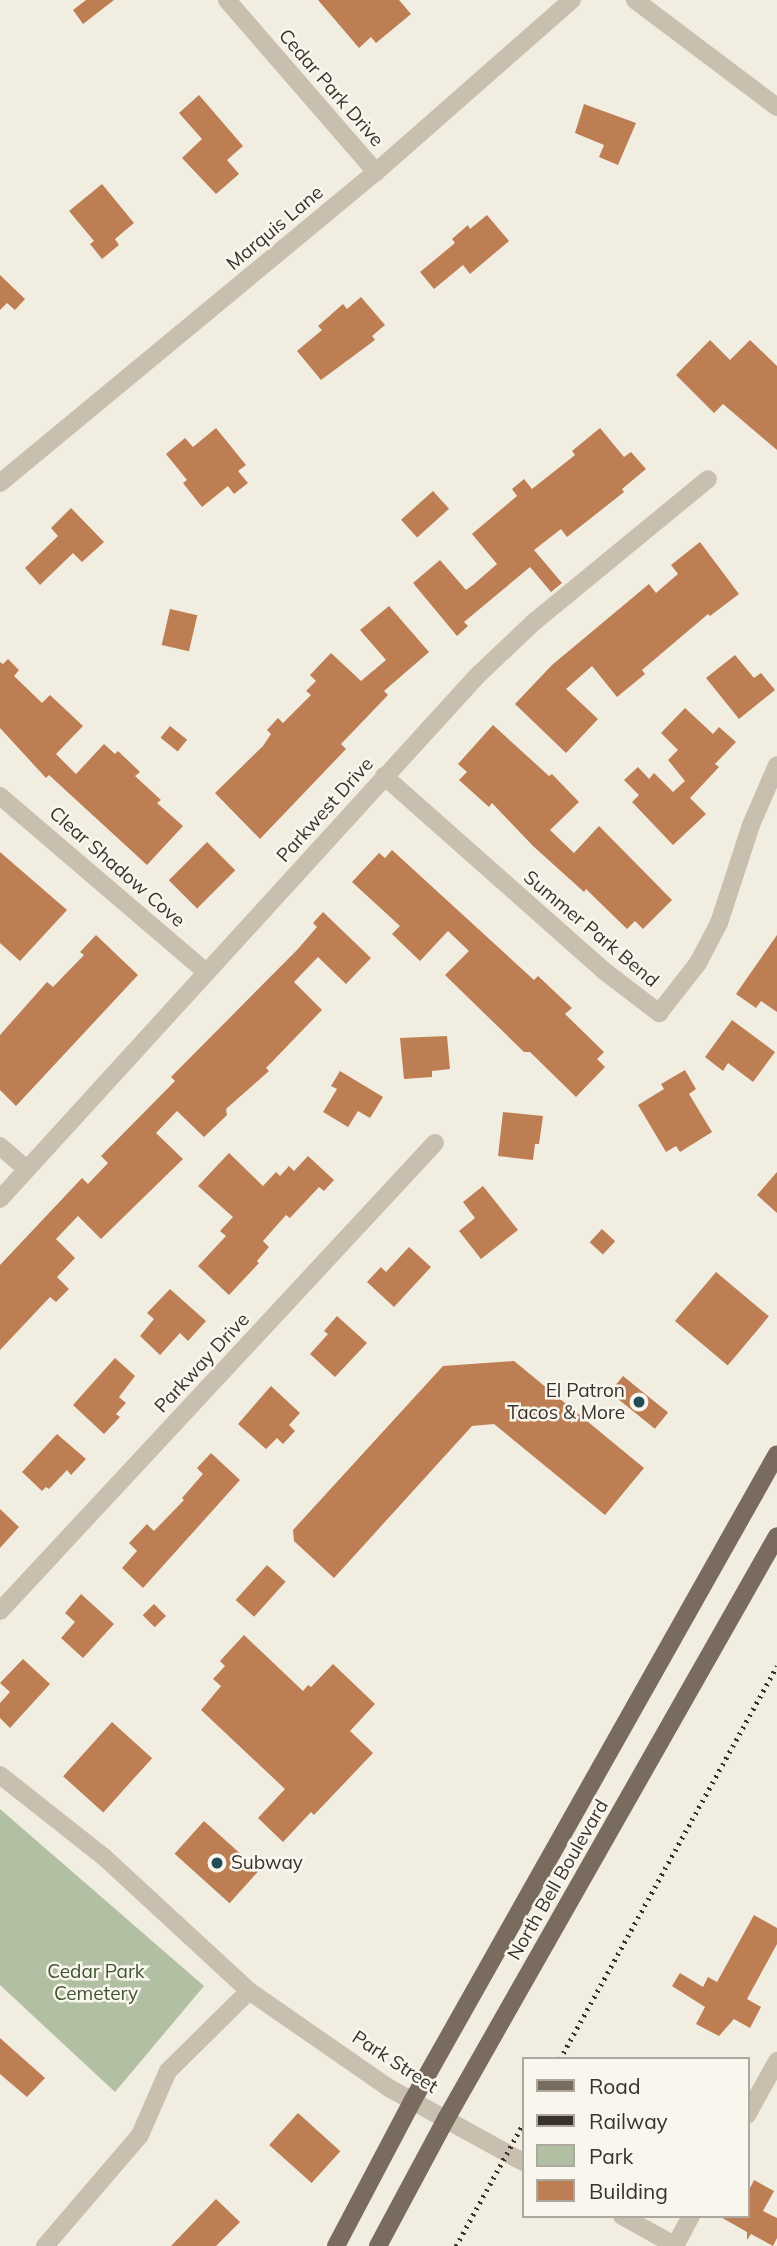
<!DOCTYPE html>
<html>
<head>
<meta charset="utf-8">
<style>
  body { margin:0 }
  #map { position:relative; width:777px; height:2246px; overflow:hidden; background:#f2ede1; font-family:Mulish,sans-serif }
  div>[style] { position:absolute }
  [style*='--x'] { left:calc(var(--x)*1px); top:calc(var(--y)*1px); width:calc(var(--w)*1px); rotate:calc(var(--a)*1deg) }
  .green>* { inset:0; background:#b1c0a2 }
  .building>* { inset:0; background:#bd7e54; transform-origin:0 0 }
  .minor>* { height:18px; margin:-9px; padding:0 9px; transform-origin:9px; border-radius:9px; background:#c9bfae }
  .tertiary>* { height:18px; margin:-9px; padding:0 9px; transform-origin:9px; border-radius:9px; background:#c9bfae }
  .primary>* { height:18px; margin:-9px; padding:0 9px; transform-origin:9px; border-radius:9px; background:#796b5e }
  .rail>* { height:5px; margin-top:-2.5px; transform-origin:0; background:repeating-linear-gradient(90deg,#39322c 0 2px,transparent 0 7px) }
  .dots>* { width:19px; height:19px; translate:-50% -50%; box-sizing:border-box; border:4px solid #f9f6ee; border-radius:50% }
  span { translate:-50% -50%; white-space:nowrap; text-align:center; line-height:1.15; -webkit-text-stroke:5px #f9f6ee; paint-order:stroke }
  .street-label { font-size:19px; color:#39322c }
  .poi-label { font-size:19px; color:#39322c }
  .right { translate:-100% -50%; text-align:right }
  .left { translate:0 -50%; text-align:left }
  .park-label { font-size:19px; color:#425531 }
  .legend { position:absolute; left:522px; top:2057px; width:228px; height:161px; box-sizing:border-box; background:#f9f6ee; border:2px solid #aca8a0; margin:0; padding:9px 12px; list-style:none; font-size:21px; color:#39322c }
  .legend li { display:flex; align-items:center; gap:14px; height:35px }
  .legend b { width:35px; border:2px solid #aca8a0 }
</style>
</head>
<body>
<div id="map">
  <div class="green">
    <i style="clip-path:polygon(0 1809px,204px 1986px,115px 2092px,0 1985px)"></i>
  </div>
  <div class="building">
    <i style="clip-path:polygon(86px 0,114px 0,83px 24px,73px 10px)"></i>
    <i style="clip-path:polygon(318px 0,399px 0,411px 14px,376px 43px,371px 37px,359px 48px)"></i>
    <i style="clip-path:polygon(199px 95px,243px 146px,227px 160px,239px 174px,216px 194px,182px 158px,202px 139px,179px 113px)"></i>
    <i style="clip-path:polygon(584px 104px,636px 123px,618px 165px,599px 157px,604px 145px,575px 133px)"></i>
    <i style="clip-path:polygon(102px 184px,134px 223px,115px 239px,119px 245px,102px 259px,90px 244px,94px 241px,69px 211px)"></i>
    <i style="clip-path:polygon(487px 215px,509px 241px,470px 274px,463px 265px,434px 289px,420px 272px,455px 243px,452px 239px,468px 225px,470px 229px)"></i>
    <i style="clip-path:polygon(0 275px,25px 299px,15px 310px,7px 303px,0 310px)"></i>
    <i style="clip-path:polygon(361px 297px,385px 325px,372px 336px,375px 340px,321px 380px,297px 351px,322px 330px,318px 326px,343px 304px,347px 309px)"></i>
    <i style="clip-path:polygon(710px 340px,730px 360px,750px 340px,777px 366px,777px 450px,723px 404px,714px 413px,676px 375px)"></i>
    <i style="clip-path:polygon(216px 428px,246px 465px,238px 471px,248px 483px,234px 494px,228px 486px,202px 507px,183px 483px,187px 480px,166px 454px,185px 438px,193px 447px)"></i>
    <i style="clip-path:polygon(600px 428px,624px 457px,631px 452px,646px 469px,622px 489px,624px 492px,567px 537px,561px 529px,534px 550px,562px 583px,551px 592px,530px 567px,464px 622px,468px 626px,457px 636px,413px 583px,440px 560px,466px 590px,473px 585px,497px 564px,472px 534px,517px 496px,512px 489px,524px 479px,532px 489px,575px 455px,572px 451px)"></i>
    <i style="left:433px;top:491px;width:24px;height:43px;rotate:48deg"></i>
    <i style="clip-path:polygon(71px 508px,104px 542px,82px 562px,73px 553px,40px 585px,25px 568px,58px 536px,51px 528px)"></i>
    <i style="clip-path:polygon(700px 542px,739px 594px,710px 616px,708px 614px,642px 670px,645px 674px,617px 697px,592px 666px,566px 689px,598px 719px,566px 753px,515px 704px,552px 665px,649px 584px,656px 593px,678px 574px,671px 565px)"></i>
    <i style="clip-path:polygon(389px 606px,429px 652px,384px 691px,388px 695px,341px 744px,346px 749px,260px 839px,215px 793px,263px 746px,271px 734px,267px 730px,278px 718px,283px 723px,311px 695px,306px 691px,316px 681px,310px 675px,331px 653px,361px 681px,386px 660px,360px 630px)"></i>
    <i style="left:170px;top:609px;width:28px;height:37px;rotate:13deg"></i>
    <i style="clip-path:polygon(735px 655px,754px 678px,761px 673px,775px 690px,739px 719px,706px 678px)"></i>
    <i style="clip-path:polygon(8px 659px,19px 670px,14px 676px,42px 703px,50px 695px,83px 726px,56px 754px,76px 774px,104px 744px,115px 754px,118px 751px,140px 772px,135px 776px,161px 800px,157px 803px,183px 826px,147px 865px,49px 775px,46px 778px,0 728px,0 662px,3px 664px)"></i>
    <i style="clip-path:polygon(685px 708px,713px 734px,719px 727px,736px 742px,715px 764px,719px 767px,690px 798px,706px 814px,673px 845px,632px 802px,639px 795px,624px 780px,638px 767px,649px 779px,654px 773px,673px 792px,685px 781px,668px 760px,678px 750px,661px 733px)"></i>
    <i style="clip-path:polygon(493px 725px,549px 776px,552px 774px,579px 802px,550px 830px,574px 853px,599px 826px,672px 900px,643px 929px,635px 921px,627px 929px,586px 889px,584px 892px,533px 846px,492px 803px,489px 807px,459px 780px,467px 772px,458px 764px)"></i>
    <i style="left:170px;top:726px;width:22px;height:15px;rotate:39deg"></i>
    <i style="left:207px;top:842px;width:40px;height:54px;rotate:45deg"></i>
    <i style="clip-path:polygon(392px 850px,534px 980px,538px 976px,572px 1008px,565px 1014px,604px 1052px,597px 1059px,605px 1067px,576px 1097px,530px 1052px,524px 1052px,445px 975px,469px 951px,448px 931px,420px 961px,392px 934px,400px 926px,352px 882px,379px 853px,385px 858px)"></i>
    <i style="clip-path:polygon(0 852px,67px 910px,20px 961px,0 943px)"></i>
    <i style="clip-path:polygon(323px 912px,371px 958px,346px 984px,318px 957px,294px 982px,322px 1010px,266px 1068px,269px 1071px,226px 1109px,227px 1115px,204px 1137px,177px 1111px,156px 1133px,183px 1159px,101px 1239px,78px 1216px,56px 1239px,75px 1258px,57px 1277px,69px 1289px,56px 1302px,50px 1297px,0 1350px,0 1265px,82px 1178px,88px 1184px,108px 1163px,101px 1156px,175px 1081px,171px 1077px,297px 950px,317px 927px,313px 923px)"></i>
    <i style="clip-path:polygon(96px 935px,138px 975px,16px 1106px,0 1090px,0 1035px,47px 982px,53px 987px,84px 955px,80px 952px)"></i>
    <i style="clip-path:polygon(777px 935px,777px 1012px,761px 1001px,756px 1008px,736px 994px)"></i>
    <i style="clip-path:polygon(732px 1020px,775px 1052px,753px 1082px,728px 1063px,723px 1071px,705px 1057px)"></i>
    <i style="clip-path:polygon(447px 1036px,450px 1069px,432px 1071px,432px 1077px,404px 1079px,400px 1038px)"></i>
    <i style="clip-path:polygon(685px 1070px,696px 1089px,689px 1094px,712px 1132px,680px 1152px,676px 1146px,666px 1152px,638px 1105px,664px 1089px,661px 1084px)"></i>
    <i style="clip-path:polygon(340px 1071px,383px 1097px,370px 1118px,358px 1111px,348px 1127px,323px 1112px,337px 1089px,331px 1086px)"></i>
    <i style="clip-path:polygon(503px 1112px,543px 1116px,539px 1144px,535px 1144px,533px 1160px,498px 1156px)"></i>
    <i style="clip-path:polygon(229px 1153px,263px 1186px,276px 1172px,280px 1176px,289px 1166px,294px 1171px,308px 1156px,334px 1180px,324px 1191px,319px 1187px,290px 1218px,286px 1215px,263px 1241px,269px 1247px,257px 1261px,259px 1263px,229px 1295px,198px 1266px,226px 1236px,220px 1231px,233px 1217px,198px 1186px)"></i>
    <i style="clip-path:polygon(777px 1172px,777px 1213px,757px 1195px)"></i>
    <i style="clip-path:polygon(483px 1186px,518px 1230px,481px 1259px,459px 1231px,475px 1218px,463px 1202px)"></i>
    <i style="left:602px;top:1229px;width:18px;height:18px;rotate:43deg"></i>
    <i style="clip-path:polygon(409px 1247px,431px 1267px,394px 1307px,367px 1282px,381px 1267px,386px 1272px)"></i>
    <i style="left:716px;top:1272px;width:69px;height:64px;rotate:40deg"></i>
    <i style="clip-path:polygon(170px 1289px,206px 1321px,188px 1341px,180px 1333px,160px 1355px,140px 1336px,154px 1319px,147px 1313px)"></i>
    <i style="clip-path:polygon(337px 1316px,367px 1343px,335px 1377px,310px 1354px,328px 1334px,324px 1331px)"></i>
    <i style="clip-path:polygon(115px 1358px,135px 1376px,119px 1397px,126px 1403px,116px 1414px,120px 1417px,104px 1434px,73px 1405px)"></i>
    <i style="clip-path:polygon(514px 1361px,644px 1468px,605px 1515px,494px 1424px,472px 1426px,334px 1578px,294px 1541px,293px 1530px,443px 1366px)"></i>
    <i style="left:623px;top:1376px;width:58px;height:21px;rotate:39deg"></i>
    <i style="clip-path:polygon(271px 1386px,300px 1413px,289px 1425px,295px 1431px,283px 1444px,277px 1438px,266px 1449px,238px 1424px)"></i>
    <i style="clip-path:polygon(57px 1434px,86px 1459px,71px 1475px,67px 1470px,49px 1489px,46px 1487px,42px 1491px,22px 1472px)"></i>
    <i style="clip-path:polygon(211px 1453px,240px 1480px,143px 1588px,122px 1568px,137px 1551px,129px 1543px,147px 1524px,154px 1531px,184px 1500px,182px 1498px,203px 1474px,197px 1468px)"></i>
    <i style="clip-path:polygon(0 1509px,19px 1527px,0 1548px)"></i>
    <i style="left:267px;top:1565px;width:25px;height:47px;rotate:42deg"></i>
    <i style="clip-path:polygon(81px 1594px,114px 1624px,83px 1658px,61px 1638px,75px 1622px,65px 1613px)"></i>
    <i style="left:154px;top:1604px;width:17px;height:16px;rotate:45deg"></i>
    <i style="clip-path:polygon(244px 1635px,303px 1691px,308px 1685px,311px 1687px,333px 1664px,375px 1704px,350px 1731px,373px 1753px,314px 1815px,311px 1812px,283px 1842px,258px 1818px,285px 1789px,201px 1710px,221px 1686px,213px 1679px,225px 1666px,220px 1661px)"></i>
    <i style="clip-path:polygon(23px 1659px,50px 1684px,10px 1728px,0 1718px,0 1703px,10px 1692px,0 1683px)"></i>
    <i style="left:112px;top:1722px;width:54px;height:73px;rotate:42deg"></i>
    <i style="left:204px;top:1821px;width:74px;height:44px;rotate:42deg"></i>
    <i style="clip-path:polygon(754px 1915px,777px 1928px,777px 1944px,747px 1999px,761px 2007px,750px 2028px,734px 2019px,719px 2036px,696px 2024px,705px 2007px,672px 1986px,680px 1973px,703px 1987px,708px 1977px,717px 1982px)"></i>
    <i style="clip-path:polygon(0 2038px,45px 2078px,27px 2097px,0 2074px)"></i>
    <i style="left:298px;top:2113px;width:57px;height:43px;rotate:42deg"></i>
    <i style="clip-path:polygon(754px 2180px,774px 2191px,763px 2211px,777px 2218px,777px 2238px,773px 2246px,751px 2234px,747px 2240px,747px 2232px,719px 2216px,747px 2216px,747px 2194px)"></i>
    <i style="clip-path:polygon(216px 2199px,240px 2222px,216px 2246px,171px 2246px)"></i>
  </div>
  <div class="minor">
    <i style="--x:227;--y:0;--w:228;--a:49.1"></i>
    <i style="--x:635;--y:0;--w:178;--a:37"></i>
    <i style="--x:0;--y:483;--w:488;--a:-39.6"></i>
    <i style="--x:376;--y:172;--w:261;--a:-41.3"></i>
    <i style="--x:384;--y:776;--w:293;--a:41.5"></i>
    <i style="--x:603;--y:970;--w:71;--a:37.5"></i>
    <i style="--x:659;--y:1013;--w:63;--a:-52"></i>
    <i style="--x:698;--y:963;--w:45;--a:-62.3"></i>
    <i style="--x:719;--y:923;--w:103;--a:-71.9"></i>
    <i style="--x:751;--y:825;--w:65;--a:-66.6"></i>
    <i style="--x:0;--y:796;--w:271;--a:40.5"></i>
    <i style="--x:0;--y:1146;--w:35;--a:41"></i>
    <i style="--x:0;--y:1199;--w:708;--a:-47.63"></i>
    <i style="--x:477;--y:676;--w:79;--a:-43.5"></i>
    <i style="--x:534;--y:622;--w:225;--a:-39.4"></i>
    <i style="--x:0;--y:1611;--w:639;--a:-47.09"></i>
    <i style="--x:747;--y:2115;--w:62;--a:-60.9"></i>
    <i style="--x:45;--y:2246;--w:146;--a:-49.4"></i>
    <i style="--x:140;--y:2135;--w:70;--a:-66.4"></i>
    <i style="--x:168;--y:2071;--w:114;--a:-44.6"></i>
    <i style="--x:675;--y:2246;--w:34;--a:-62"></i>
  </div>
  <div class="tertiary">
    <i style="--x:0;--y:1775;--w:132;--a:38.3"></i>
    <i style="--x:104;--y:1857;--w:197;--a:42.7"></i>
    <i style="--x:249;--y:1991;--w:170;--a:34.7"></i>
    <i style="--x:389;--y:2088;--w:153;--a:28.9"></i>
    <i style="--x:622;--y:2216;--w:62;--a:29.1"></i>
  </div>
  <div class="primary">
    <i style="--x:336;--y:2246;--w:165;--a:-62.2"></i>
    <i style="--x:413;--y:2100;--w:741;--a:-60.6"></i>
    <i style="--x:378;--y:2246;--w:144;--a:-61.8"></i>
    <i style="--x:446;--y:2119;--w:670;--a:-60.41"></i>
  </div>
  <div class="rail">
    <i style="--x:560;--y:2059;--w:449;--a:-61.1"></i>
    <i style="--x:456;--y:2246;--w:139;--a:-61.2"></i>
  </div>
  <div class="dots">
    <i style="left:639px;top:1402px;background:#244c57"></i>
    <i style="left:217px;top:1863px;background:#244c57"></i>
  </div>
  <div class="street-label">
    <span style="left:331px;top:88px;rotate:49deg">Cedar Park Drive</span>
    <span style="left:275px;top:228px;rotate:-40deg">Marquis Lane</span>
    <span style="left:325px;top:810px;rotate:-48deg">Parkwest Drive</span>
    <span style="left:117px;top:867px;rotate:41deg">Clear Shadow Cove</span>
    <span style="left:591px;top:929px;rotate:40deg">Summer Park Bend</span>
    <span style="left:202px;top:1363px;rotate:-47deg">Parkway Drive</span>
    <span style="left:558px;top:1880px;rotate:-60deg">North Bell Boulevard</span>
    <span style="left:395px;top:2062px;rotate:33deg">Park Street</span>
  </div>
  <div class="poi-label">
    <span class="right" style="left:625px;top:1402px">El Patron<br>Tacos &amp; More</span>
    <span class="left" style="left:231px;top:1863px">Subway</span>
  </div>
  <div class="park-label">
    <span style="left:96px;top:1983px">Cedar Park<br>Cemetery</span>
  </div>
  <ul class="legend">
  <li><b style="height:9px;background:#796b5e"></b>Road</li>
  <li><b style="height:9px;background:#39322c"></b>Railway</li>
  <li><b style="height:19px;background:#b1c0a2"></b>Park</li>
  <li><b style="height:19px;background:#bd7e54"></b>Building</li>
  </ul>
</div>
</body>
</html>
